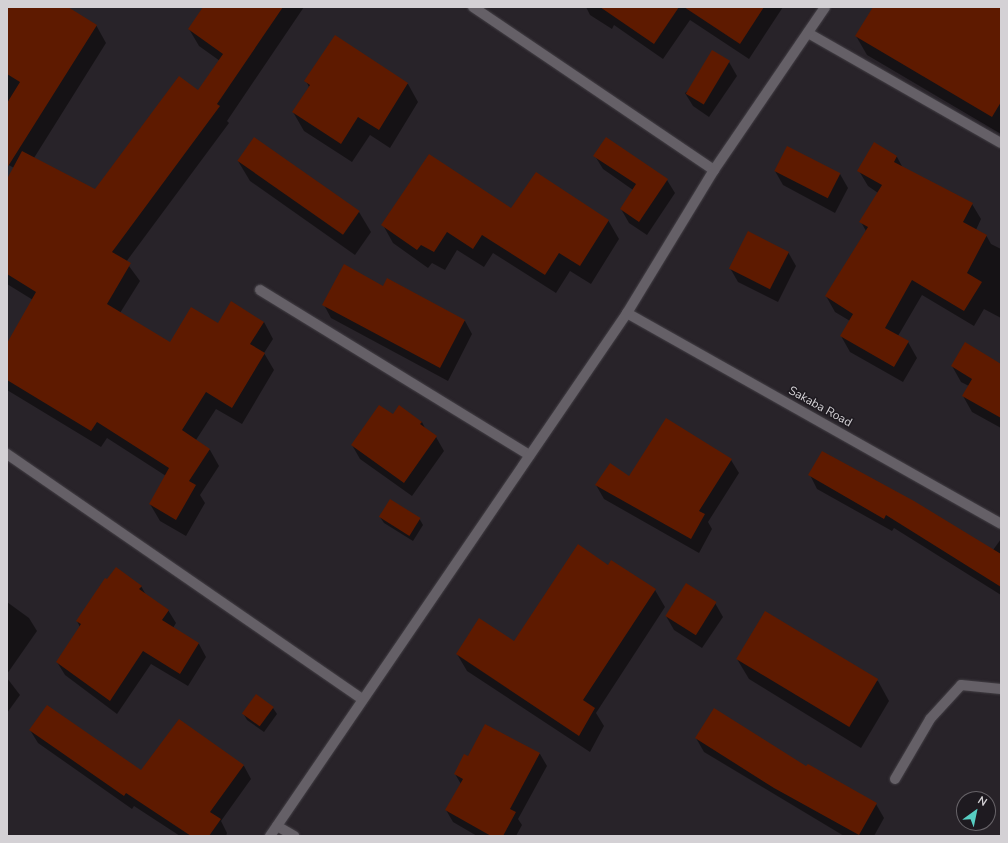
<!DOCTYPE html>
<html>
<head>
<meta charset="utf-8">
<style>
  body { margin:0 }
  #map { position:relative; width:1008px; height:843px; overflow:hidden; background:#282329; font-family:"Nunito Sans",sans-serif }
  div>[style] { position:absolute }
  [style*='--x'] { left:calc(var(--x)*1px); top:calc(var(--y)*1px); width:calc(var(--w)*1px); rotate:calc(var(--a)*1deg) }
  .shadow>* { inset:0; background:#0007 }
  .building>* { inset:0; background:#5e1a00; transform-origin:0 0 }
  .roads { filter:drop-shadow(0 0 1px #433f45) drop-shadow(0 0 1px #433f45) }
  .lane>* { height:10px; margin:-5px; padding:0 5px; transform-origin:5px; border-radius:5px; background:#656067 }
  .street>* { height:10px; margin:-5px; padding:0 5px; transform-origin:5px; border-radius:5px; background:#656067 }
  span { translate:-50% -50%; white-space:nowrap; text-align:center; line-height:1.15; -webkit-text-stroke:3px #1e1a20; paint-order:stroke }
  .street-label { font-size:12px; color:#d4d1d5 }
  .frame { position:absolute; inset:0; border:8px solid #d4d1d5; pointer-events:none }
  .north { position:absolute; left:956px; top:791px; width:40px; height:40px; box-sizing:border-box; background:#1e1a20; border:1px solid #676368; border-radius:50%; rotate:33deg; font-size:11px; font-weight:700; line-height:16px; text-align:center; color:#d4d1d5 }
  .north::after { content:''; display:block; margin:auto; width:14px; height:18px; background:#57cec2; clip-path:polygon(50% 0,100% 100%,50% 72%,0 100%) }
</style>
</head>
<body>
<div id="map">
  <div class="shadow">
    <i style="clip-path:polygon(7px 7px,66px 7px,96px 25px,106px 43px,34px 158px,95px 190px,199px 92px,220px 61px,199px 46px,189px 29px,205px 7px,304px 7px,227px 121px,229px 123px,126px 262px,140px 281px,120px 313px,170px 343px,218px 325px,264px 322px,273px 339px,264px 353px,274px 370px,242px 424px,216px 409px,196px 440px,210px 450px,219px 466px,200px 495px,205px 503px,186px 536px,160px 521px,150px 504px,166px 476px,107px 438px,101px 447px,7px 390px,7px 345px,33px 300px,7px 284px,7px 181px,14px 168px,7px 164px)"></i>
    <i style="clip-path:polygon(586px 7px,783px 7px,749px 59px,690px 20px,663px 59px,614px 25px,612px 29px,590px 15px)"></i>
    <i style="clip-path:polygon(874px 7px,1001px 7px,1001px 134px,867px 55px,856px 36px)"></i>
    <i style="clip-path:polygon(729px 62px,737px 76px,709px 117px,693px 106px,685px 93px)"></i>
    <i style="clip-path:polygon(306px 81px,408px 84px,418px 102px,390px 148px,370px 135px,352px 162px,304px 131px,293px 112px,309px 87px)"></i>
    <i style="clip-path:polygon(874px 144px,897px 157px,903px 168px,972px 204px,981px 219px,976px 230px,986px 235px,991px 244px,1001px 249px,1001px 318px,984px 309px,974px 326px,922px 295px,898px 336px,908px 342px,917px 358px,903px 382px,850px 352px,841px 336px,850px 321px,835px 312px,826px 296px,866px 231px,861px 222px,878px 193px,868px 186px,859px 171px)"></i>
    <i style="clip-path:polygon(595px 156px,667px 180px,675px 193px,647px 235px,629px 223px,621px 209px,633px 190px,603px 169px)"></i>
    <i style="clip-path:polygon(238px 161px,359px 212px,371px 232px,355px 255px,250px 181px)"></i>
    <i style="clip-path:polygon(775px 171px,840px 174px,848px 188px,835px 213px,783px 185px)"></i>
    <i style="clip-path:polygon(512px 210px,608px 220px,619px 239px,591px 284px,570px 271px,556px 293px,493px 253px,484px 267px,457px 250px,445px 270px,432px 263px,428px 268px,393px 243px,383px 225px)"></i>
    <i style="clip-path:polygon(788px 252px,796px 266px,778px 302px,738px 282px,730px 268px)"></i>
    <i style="clip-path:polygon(388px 279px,465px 321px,472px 334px,448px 381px,331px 318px,324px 305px,384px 287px)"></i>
    <i style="clip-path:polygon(1001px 365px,1001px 428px,972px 412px,963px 396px,969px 386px,961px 382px,952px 366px)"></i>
    <i style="clip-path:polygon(393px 415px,422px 422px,426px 430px,436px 437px,444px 451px,412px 496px,360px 459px,352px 445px)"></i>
    <i style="clip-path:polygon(731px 460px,739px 473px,708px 522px,712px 529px,699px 553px,604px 499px,596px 485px)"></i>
    <i style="clip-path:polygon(810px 475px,993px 550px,1001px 539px,1001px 595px,894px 528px,892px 531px,817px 489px)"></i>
    <i style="clip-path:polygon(380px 517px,419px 518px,423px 525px,413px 541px,384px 523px)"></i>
    <i style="clip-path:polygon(608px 566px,655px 590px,665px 607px,596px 713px,604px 726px,590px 752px,467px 671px,457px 654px,514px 642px)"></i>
    <i style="clip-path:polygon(141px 586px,146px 595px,168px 610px,176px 623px,173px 628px,199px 644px,206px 657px,188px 686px,151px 664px,117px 714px,65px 675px,57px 662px,80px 627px,77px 621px)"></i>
    <i style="clip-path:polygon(7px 602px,29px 618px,37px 631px,7px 674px)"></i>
    <i style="clip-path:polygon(715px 603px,723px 617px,702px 648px,674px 630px,666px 616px)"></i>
    <i style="clip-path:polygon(766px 613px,878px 681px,889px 701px,861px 748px,749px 679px,737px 659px)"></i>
    <i style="clip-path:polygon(7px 678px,20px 695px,7px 713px)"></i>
    <i style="clip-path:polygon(273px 708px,277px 714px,264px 732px,247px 720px,243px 713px)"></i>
    <i style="clip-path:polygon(179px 721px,244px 766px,251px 779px,221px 821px,227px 833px,226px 836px,180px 836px,134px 806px,132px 809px,38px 743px,30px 730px,141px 772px)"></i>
    <i style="clip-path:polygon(486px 725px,540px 754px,547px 766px,518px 819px,522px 825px,516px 836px,477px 836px,453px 822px,446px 810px,461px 784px,455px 774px,468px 757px)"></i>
    <i style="clip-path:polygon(696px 738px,807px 767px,876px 804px,884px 818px,874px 836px,844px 836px,704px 752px)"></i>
  </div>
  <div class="building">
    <i style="clip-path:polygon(7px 7px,68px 7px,97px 25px,7px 168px,7px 103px,20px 82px,7px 74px)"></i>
    <i style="clip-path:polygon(203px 7px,283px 7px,217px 104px,220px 106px,112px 252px,131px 263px,107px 304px,170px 342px,191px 307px,218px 323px,231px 301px,264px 322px,250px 344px,265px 353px,232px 408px,206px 392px,182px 430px,210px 449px,189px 481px,196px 485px,176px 520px,149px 504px,169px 468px,97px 422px,91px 431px,7px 380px,7px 343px,36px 292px,7px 274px,7px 179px,22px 151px,95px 189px,179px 76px,198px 90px,223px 54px,188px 29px)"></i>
    <i style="clip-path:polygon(600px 7px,679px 7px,654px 44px)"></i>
    <i style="clip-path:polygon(684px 7px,764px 7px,740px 44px)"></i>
    <i style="clip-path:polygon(873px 7px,1001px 7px,1001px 102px,992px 117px,855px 36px)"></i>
    <i style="clip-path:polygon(335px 35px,408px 83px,379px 130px,358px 117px,341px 144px,292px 112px,310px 85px,304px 81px)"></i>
    <i style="left:712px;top:50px;width:21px;height:51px;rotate:31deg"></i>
    <i style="left:254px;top:137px;width:129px;height:29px;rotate:35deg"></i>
    <i style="clip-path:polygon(606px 137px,668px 179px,639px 222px,620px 209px,636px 184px,593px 156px)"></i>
    <i style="clip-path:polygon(874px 142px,897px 156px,894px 162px,973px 203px,963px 222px,987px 235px,967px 273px,982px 282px,964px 311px,912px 280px,885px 328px,909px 341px,894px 367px,840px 336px,853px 314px,825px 296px,868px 227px,859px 222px,882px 185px,857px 171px)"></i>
    <i style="left:787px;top:146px;width:60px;height:28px;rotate:27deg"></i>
    <i style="clip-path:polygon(429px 154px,511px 208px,536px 172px,609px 220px,580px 266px,559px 253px,545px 275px,482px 235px,473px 249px,447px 232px,434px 252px,421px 245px,417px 250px,381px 225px)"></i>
    <i style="left:748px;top:231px;width:46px;height:42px;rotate:27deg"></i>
    <i style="clip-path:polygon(344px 264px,383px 286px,387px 278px,465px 320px,440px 368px,322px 305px)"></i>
    <i style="clip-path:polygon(965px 342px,1001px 364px,1001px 418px,962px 396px,972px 379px,951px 366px)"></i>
    <i style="clip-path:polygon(379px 405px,393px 414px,399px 405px,422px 422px,420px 424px,437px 436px,404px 483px,351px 445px)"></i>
    <i style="clip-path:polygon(666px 418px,732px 459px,699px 511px,705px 514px,691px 539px,595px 485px,610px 463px,629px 476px)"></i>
    <i style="clip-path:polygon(822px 451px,914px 501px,1001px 554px,1001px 587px,886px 515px,884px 519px,808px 475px)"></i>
    <i style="left:390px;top:499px;width:36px;height:21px;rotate:32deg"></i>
    <i style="clip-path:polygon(578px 544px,608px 565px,611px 560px,656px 589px,583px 700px,595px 708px,579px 736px,456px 654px,479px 618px,514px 641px)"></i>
    <i style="clip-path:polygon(116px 567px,142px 586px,139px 589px,169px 610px,162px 620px,199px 643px,180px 674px,143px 651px,110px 701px,56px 662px,81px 624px,76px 621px,105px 578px,107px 579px)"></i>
    <i style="left:686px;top:583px;width:36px;height:39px;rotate:32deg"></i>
    <i style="left:765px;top:611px;width:132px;height:56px;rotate:31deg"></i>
    <i style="left:256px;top:694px;width:22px;height:24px;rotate:36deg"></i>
    <i style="clip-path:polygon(47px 705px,141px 770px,179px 719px,244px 765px,210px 812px,221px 819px,209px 836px,191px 836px,126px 793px,124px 796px,29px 730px)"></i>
    <i style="clip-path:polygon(714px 708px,806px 766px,808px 764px,877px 803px,859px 835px,774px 788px,695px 738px)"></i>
    <i style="clip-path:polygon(485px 724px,540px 753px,510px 809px,516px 812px,503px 836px,491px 836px,445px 810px,463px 779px,454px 774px,464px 754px,468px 756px)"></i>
  </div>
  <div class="roads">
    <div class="lane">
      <i style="--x:260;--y:290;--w:316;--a:31.5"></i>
      <i style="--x:895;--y:779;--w:69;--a:-59.7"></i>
      <i style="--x:930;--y:719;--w:46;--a:-47.6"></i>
      <i style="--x:961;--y:685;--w:40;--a:5.7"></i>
    </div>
    <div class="street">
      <i style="--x:473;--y:7;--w:291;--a:34.1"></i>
      <i style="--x:808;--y:33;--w:222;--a:29.7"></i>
      <i style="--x:627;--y:313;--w:429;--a:29.4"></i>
      <i style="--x:7;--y:454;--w:431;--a:34.6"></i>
      <i style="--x:277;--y:826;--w:20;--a:30"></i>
      <i style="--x:270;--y:836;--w:633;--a:-55.68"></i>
      <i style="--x:627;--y:313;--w:167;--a:-58.7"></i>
      <i style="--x:714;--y:170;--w:197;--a:-55.7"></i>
    </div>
  </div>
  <div class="street-label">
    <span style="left:820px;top:407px;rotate:29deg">Sakaba Road</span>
  </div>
  <div class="frame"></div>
  <div class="north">N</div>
</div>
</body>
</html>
